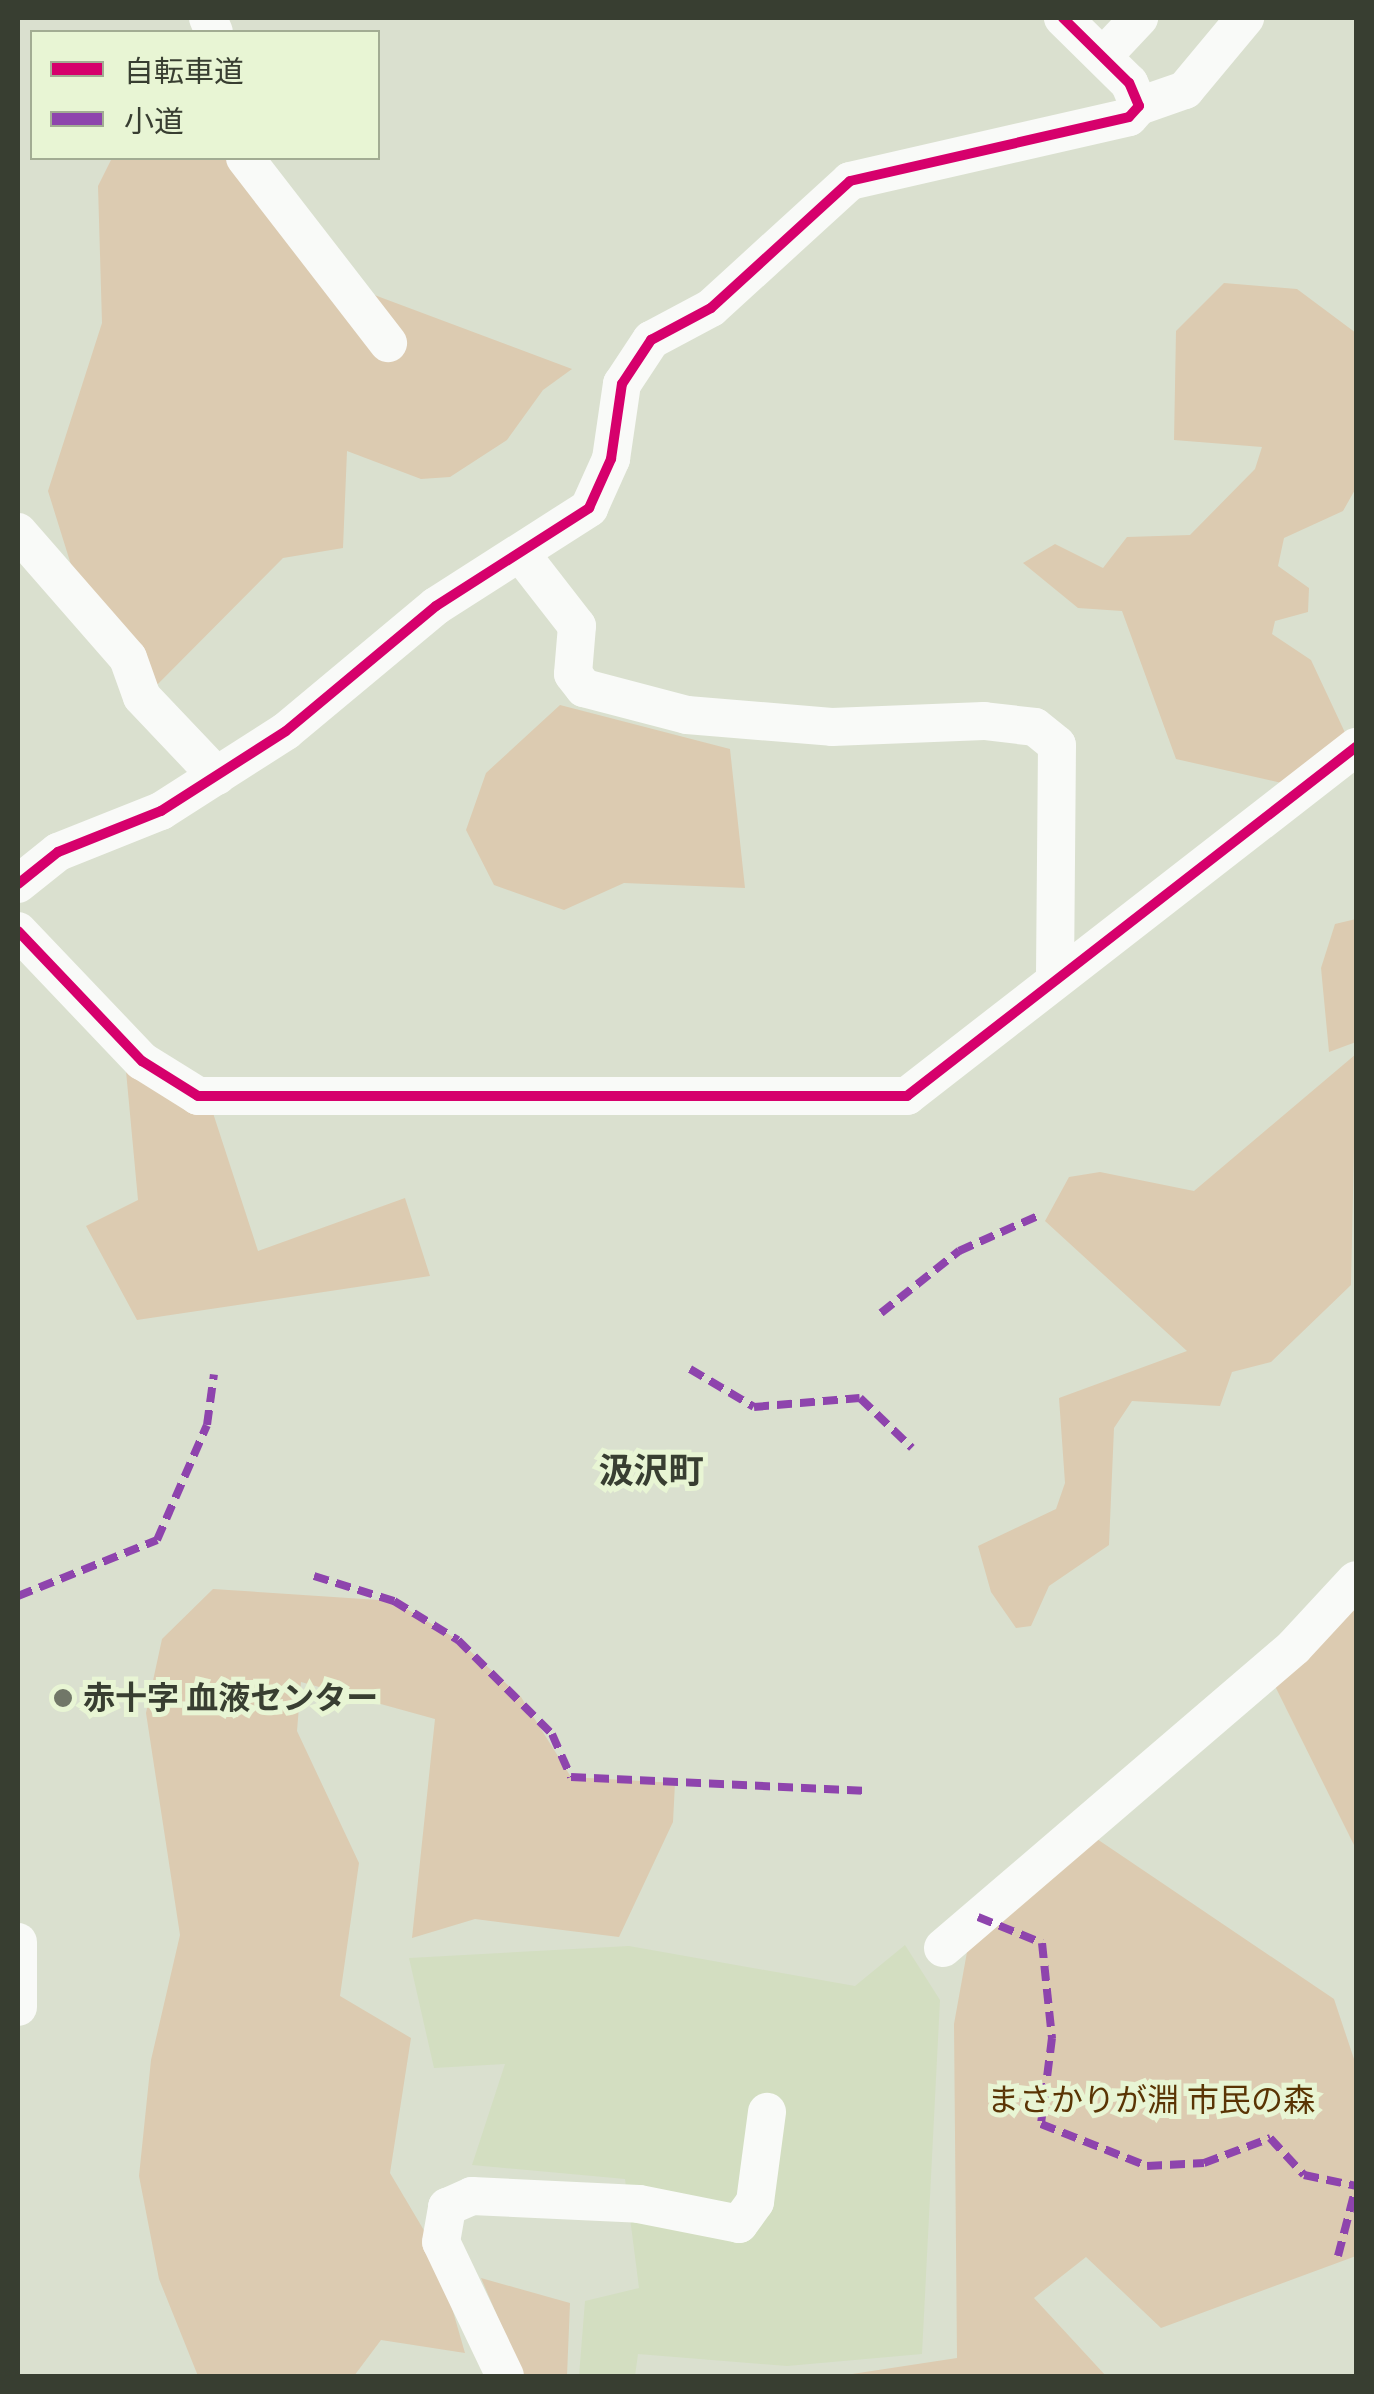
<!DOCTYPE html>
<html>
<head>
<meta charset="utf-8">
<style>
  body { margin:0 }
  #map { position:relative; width:1374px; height:2394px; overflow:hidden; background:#dae0cf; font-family:"Public Sans","Noto Sans JP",sans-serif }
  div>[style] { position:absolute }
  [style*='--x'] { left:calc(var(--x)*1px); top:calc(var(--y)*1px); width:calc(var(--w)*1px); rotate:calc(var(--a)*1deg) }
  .built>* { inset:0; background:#d3dec1 }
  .green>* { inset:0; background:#dccbb1 }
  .minor>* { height:38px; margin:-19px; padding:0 19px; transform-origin:19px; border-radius:19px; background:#f9faf8 }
  .quiet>* { height:8px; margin-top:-4px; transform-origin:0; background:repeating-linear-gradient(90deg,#8e44ad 0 15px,transparent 0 23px) }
  .cycleway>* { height:10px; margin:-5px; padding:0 5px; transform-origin:5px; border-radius:5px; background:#d6006c }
  .dots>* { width:28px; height:28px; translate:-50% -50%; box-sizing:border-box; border:5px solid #e8f5d4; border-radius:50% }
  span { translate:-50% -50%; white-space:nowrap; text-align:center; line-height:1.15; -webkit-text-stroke:10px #e8f5d4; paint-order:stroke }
  .poi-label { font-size:32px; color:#383e31; font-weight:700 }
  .left { translate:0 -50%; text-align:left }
  .park-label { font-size:32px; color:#5a3404 }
  .neighbourhood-label { font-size:35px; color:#383e31; font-weight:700 }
  .frame { position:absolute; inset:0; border:20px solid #383e31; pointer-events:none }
  .legend { position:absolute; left:30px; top:30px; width:350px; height:130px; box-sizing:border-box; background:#e8f5d4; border:2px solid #a2ac93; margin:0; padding:12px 18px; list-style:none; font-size:30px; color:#383e31 }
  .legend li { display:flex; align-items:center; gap:20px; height:50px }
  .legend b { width:50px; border:2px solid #a2ac93 }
</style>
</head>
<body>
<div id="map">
  <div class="built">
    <i style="clip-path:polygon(905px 1945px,940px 2000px,922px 2354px,787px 2366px,638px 2354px,635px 2376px,579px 2376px,585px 2301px,639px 2288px,625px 2179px,472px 2165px,505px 2064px,434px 2068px,409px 1958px,629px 1946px,855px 1986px)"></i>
  </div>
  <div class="green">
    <i style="clip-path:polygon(112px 158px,256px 158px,337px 281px,572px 369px,543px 390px,507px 440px,450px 477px,421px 479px,347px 451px,343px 548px,283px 558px,146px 696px,82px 600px,48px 491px,102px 323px,98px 186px)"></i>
    <i style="clip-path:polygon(1224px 283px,1297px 289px,1356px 333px,1356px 488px,1343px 511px,1284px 538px,1278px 566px,1309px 588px,1308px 612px,1275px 621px,1272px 634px,1311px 660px,1348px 739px,1286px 784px,1176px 759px,1122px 611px,1078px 608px,1023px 563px,1055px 544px,1103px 568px,1127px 537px,1190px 535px,1255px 469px,1262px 447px,1174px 440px,1176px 331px)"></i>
    <i style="clip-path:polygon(560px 705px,730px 749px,745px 888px,624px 883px,564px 910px,494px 885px,466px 830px,486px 773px)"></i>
    <i style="clip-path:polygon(1356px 919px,1356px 1042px,1329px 1052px,1321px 968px,1335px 924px)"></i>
    <i style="clip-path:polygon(1356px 1054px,1351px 1285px,1271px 1362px,1232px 1372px,1220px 1406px,1132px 1401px,1114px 1428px,1109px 1545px,1049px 1586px,1031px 1626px,1016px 1628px,991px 1592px,978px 1546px,1056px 1509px,1065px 1483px,1059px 1398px,1187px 1351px,1045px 1221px,1069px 1177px,1100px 1172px,1194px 1191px)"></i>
    <i style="clip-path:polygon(126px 1071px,213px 1113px,258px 1251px,405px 1198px,430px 1276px,137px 1320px,86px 1226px,138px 1200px)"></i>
    <i style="clip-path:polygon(1356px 1580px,1356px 1849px,1267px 1670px)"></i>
    <i style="clip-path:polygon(213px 1589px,394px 1601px,458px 1640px,521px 1697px,571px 1777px,675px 1783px,673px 1822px,619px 1937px,475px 1919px,412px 1938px,435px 1719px,301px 1682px,297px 1731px,359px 1863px,340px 1996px,411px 2038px,390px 2173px,435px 2249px,465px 2353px,381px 2340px,354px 2376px,198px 2376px,159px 2279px,139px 2176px,151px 2060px,180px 1935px,146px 1713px,162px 1639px)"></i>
    <i style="clip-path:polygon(1097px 1839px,1334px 1999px,1356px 2065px,1356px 2256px,1161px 2328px,1086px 2257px,1034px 2298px,1106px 2376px,839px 2376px,957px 2358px,954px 2024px,967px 1952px)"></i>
    <i style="clip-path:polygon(481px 2278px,570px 2303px,567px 2376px,523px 2376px)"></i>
  </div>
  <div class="minor">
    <i style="--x:208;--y:18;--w:15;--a:67"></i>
    <i style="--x:1107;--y:52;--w:47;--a:-46.7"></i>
    <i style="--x:1139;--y:106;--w:49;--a:-19.2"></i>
    <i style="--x:1185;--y:90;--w:94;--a:-50.2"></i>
    <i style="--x:245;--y:158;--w:234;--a:52.3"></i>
    <i style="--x:18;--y:532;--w:167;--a:48.9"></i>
    <i style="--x:128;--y:658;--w:41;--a:70.3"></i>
    <i style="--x:142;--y:697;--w:109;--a:46.5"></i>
    <i style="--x:521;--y:554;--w:91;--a:52.1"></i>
    <i style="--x:577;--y:626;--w:48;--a:94.8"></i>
    <i style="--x:573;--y:674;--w:18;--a:52"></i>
    <i style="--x:584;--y:688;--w:106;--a:14.7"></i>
    <i style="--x:687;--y:715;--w:145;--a:4.7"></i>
    <i style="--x:832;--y:727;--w:152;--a:-2.3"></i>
    <i style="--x:984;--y:721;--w:51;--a:6.7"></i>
    <i style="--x:1035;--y:727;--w:28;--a:39"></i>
    <i style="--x:1057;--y:745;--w:234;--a:90.5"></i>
    <i style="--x:18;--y:884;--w:51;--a:-38.7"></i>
    <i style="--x:58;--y:852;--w:111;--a:-21.7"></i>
    <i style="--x:161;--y:811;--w:148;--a:-32.6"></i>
    <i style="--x:286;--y:731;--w:195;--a:-39.8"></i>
    <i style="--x:436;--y:606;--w:182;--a:-32.6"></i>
    <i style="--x:589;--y:508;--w:54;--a:-65.8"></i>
    <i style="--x:611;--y:459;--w:76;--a:-81.7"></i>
    <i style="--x:622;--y:384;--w:53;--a:-56.6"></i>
    <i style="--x:651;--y:340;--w:68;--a:-28.1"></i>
    <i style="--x:711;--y:308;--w:188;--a:-42.4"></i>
    <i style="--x:850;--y:181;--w:286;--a:-12.9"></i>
    <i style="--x:1129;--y:117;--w:15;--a:-48"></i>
    <i style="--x:1139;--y:106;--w:25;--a:-113"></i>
    <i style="--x:1129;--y:83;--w:93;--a:-135.4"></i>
    <i style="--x:18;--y:931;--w:180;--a:46.4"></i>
    <i style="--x:142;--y:1061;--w:66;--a:32"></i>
    <i style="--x:198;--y:1096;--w:709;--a:0"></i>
    <i style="--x:907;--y:1096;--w:569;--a:-37.86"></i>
    <i style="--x:18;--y:1942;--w:65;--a:90"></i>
    <i style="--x:943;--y:1948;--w:462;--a:-40.6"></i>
    <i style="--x:1294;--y:1647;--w:91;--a:-47.2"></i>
    <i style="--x:505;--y:2376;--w:148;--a:-115.5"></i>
    <i style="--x:441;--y:2242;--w:36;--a:-80"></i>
    <i style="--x:447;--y:2207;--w:27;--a:-24"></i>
    <i style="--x:472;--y:2196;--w:167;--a:2.7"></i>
    <i style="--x:639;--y:2204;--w:102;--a:11.3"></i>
    <i style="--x:739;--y:2224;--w:27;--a:-54"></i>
    <i style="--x:755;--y:2202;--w:91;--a:-82.4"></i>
  </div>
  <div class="quiet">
    <i style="--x:881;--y:1313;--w:100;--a:-38.5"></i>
    <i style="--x:959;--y:1251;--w:89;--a:-24"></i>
    <i style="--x:690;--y:1369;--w:74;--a:30.7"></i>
    <i style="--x:754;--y:1407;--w:106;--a:-4.9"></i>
    <i style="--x:860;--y:1398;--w:72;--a:43.9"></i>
    <i style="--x:314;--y:1576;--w:84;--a:17.4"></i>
    <i style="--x:394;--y:1601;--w:75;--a:31.4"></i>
    <i style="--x:458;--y:1640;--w:133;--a:45"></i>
    <i style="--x:552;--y:1734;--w:47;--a:66.2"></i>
    <i style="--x:571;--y:1777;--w:292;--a:2.7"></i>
    <i style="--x:18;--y:1596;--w:150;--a:-21.9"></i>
    <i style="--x:157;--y:1540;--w:125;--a:-66.5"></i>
    <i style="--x:207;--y:1425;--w:51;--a:-82.2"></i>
    <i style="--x:978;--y:1917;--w:69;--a:22.1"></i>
    <i style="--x:1042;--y:1943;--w:96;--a:84"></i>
    <i style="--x:1052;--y:2038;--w:87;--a:97.3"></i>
    <i style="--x:1041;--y:2124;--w:114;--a:21.6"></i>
    <i style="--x:1147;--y:2166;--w:57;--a:-3"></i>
    <i style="--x:1204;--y:2163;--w:71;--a:-20.7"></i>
    <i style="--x:1270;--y:2138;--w:50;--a:47.4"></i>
    <i style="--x:1304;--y:2175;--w:53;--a:11.9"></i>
    <i style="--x:1338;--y:2256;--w:71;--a:-75.4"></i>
  </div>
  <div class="cycleway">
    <i style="--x:18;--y:884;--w:51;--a:-38.7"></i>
    <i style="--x:58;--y:852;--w:111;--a:-21.7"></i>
    <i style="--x:161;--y:811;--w:148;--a:-32.6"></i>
    <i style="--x:286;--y:731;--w:195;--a:-39.8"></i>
    <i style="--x:436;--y:606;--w:182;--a:-32.6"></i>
    <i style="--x:589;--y:508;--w:54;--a:-65.8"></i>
    <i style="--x:611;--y:459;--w:76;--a:-81.7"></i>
    <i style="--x:622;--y:384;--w:53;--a:-56.6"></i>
    <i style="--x:651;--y:340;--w:68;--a:-28.1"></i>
    <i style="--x:711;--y:308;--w:188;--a:-42.4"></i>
    <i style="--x:850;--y:181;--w:286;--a:-12.9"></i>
    <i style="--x:1129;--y:117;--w:15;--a:-48"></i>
    <i style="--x:1139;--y:106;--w:25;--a:-113"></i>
    <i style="--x:1129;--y:83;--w:93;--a:-135.4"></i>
    <i style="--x:18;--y:931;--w:180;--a:46.4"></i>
    <i style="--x:142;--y:1061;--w:66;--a:32"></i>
    <i style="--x:198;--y:1096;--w:709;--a:0"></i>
    <i style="--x:907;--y:1096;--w:569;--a:-37.86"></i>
  </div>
  <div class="dots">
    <i style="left:63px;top:1698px;background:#717768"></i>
  </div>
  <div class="poi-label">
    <span class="left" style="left:83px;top:1698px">赤十字 血液センター</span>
  </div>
  <div class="park-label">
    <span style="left:1151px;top:2100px">まさかりが淵 市民の森</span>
  </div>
  <div class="neighbourhood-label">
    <span style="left:651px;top:1471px">汲沢町</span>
  </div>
  <div class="frame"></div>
  <ul class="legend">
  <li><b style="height:12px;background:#d6006c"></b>自転車道</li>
  <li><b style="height:12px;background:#8e44ad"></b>小道</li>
  </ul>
</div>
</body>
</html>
